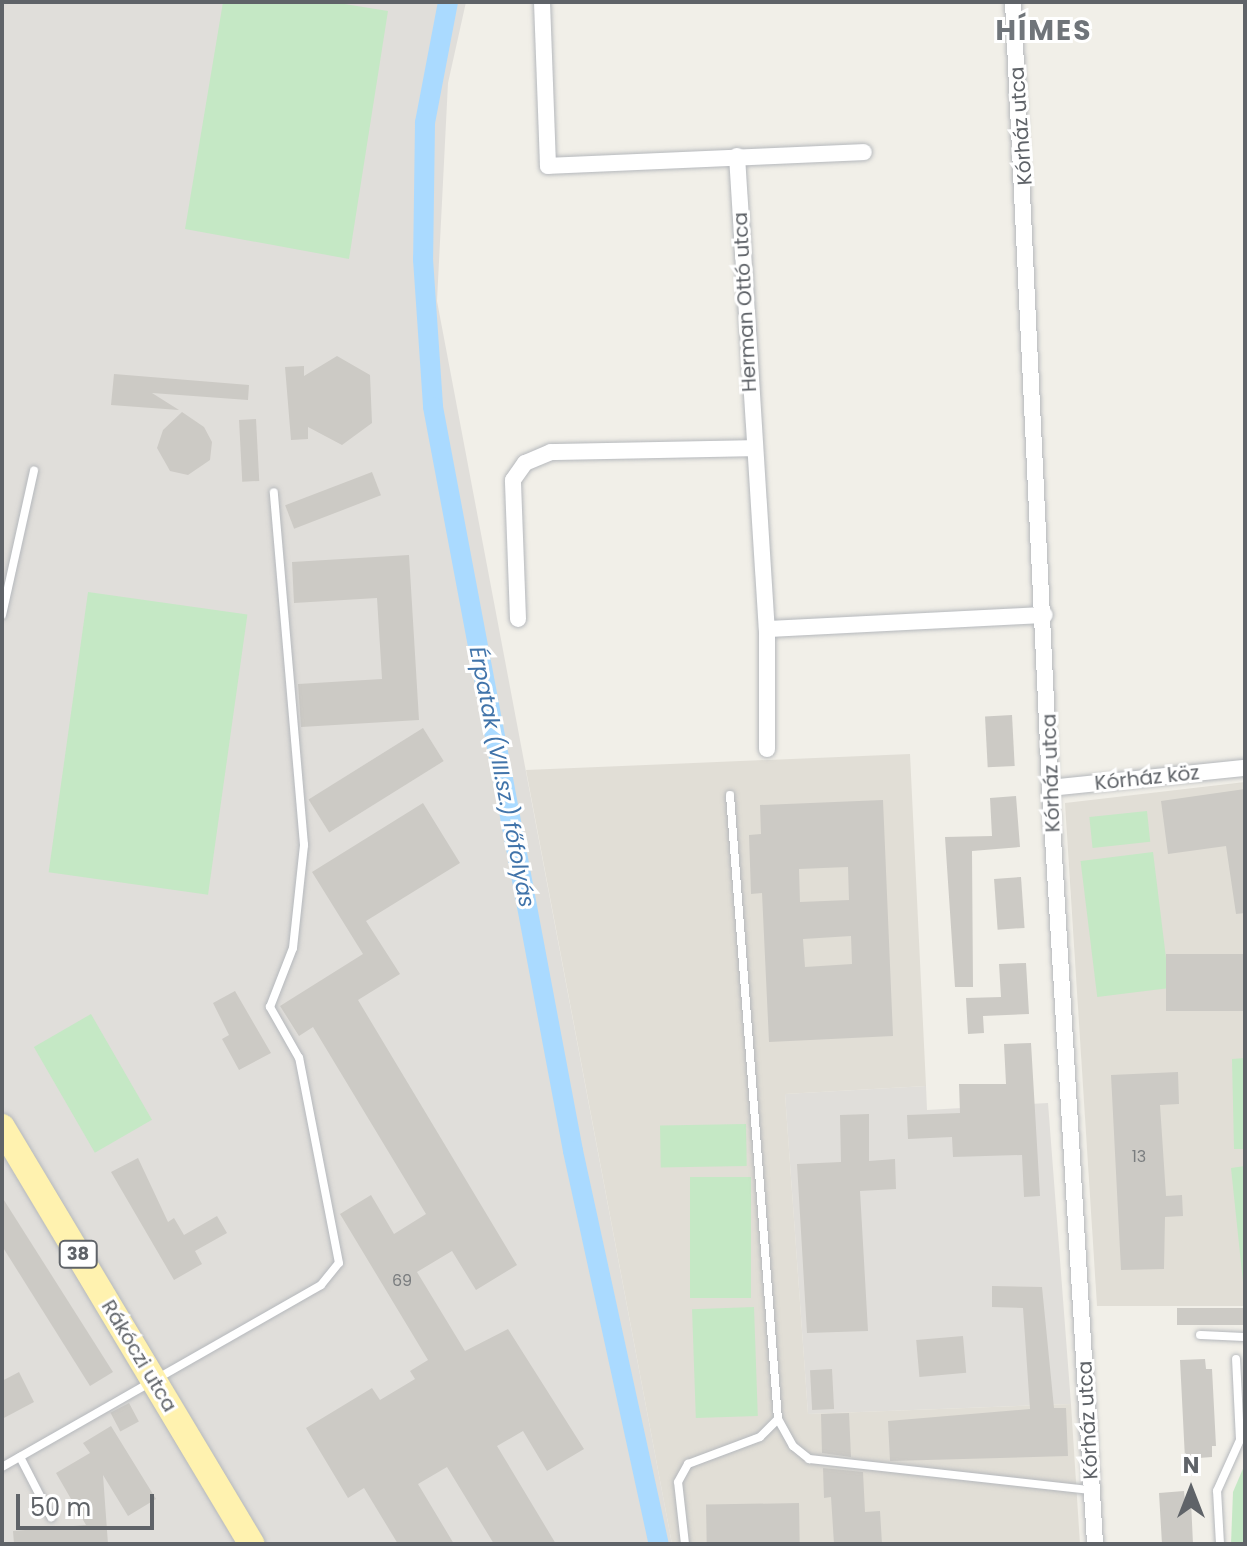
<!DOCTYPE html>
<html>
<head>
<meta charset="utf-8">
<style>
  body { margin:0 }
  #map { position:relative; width:1247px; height:1546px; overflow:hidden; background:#f1efe8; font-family:Poppins,sans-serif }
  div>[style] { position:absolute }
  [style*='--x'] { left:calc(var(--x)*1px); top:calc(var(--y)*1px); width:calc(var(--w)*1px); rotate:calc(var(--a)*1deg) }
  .industrial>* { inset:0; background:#e0deda }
  .education>* { inset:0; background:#e1ded6 }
  .green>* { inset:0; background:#c5e8c5; transform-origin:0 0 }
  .canal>* { height:20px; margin:-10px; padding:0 10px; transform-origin:10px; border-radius:10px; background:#aadaff }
  .building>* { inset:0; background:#cccac5; transform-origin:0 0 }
  .roads { filter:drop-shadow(0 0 2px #b5b8bc) drop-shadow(0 0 2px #b5b8bc) }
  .lane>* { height:8px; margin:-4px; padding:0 4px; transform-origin:4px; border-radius:4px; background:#fff }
  .street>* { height:16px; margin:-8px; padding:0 8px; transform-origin:8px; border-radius:8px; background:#fff }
  .primary>* { height:26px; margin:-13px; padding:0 13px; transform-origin:13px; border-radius:13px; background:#fff2af }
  span { translate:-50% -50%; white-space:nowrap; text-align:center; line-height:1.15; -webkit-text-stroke:6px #fff; paint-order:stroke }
  .number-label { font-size:16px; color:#7a7d7f }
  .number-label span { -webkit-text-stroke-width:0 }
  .shield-label span { padding:2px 6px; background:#fff; border:2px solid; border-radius:6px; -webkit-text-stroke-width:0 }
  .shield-label { font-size:18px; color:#5f6368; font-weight:700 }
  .street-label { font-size:20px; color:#5f6368 }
  .water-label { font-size:22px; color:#4174aa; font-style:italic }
  .district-label { font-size:28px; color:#70757a; font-weight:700; letter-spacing:2px }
  .frame { position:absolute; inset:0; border:4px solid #5f6368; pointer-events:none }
  .north { position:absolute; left:1151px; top:1450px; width:80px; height:80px; -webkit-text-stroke:6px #fff; paint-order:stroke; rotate:0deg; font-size:22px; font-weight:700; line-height:32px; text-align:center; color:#5f6368 }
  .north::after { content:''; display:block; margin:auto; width:28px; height:36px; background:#5f6368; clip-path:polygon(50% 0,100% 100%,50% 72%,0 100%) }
  .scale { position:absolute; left:16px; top:1494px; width:138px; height:36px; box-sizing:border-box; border:4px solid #5f6368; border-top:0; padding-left:10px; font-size:24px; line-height:28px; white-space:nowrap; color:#5f6368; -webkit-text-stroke:6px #fff; paint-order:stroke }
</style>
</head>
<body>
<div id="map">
  <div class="industrial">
    <i style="clip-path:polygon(2px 2px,466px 2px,448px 83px,437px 301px,672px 1544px,2px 1544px)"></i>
    <i style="clip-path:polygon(926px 1086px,927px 1110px,1048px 1103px,1071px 1404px,808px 1414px,785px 1094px)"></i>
  </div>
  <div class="education">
    <i style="clip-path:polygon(910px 754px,926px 1086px,785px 1094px,808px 1414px,1071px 1404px,1080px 1544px,672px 1544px,526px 770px)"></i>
    <i style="clip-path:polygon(1245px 782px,1245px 1306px,1097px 1306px,1065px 803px)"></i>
  </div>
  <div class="green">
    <i style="clip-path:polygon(223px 2px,332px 2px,388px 11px,349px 259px,185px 229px)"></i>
    <i style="left:88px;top:592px;width:161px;height:283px;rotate:8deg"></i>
    <i style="left:1147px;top:811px;width:31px;height:58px;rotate:84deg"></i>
    <i style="left:1153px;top:852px;width:137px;height:73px;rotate:83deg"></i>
    <i style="left:91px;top:1014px;width:122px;height:66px;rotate:60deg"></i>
    <i style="clip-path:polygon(1245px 1058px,1245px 1149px,1234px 1149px,1232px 1059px)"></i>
    <i style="left:746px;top:1124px;width:42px;height:86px;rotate:89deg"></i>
    <i style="clip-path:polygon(1245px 1166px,1245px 1281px,1243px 1282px,1231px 1168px)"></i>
    <i style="left:690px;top:1177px;width:61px;height:121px"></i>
    <i style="left:754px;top:1307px;width:109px;height:62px;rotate:88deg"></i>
    <i style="clip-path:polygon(1245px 1464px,1245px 1544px,1231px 1544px,1233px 1492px)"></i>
  </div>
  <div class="canal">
    <i style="--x:448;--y:2;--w:123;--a:100.8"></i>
    <i style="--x:425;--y:123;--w:136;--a:90.8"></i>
    <i style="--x:423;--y:259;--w:148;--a:86.1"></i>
    <i style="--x:433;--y:407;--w:757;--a:79.34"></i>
    <i style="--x:573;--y:1151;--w:402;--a:77.7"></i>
  </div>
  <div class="building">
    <i style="clip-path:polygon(337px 356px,370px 375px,372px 423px,342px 445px,308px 427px,308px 439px,291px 440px,285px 367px,304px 366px,304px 376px)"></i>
    <i style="clip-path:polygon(114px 374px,249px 385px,248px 400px,152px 393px,179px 410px,111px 405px)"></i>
    <i style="clip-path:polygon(182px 412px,204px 427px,212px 442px,210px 460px,188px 475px,170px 471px,157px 448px,163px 430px)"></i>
    <i style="left:256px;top:419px;width:62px;height:17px;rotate:87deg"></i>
    <i style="left:372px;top:472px;width:25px;height:93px;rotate:69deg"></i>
    <i style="clip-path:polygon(409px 555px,419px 720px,301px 727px,298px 684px,382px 679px,377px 598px,294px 603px,292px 562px)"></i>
    <i style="left:1012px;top:715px;width:51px;height:27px;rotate:87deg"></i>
    <i style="left:423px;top:728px;width:39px;height:135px;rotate:58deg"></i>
    <i style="clip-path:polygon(1245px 789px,1245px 913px,1236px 914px,1226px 846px,1168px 854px,1161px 801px)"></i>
    <i style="clip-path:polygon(1016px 796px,1020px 847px,972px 851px,973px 987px,955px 987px,945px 837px,992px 836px,990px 798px)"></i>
    <i style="clip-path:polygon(evenodd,883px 800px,893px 1036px,769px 1042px,762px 893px,751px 894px,749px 835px,761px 834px,760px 805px,883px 800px,848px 867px,849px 900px,800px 902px,799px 869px,848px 867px,883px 800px,851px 936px,852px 964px,805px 967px,803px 939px,851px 936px)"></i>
    <i style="clip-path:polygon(423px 803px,460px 863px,366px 921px,400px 974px,358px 1000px,517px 1265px,476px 1290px,452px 1251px,417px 1272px,465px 1351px,508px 1329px,584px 1449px,547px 1471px,523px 1431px,497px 1446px,556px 1544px,494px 1544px,447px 1467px,418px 1484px,454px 1544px,398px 1544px,364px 1488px,348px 1498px,306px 1428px,372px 1388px,380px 1400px,415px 1379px,410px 1371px,428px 1360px,340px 1214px,371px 1195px,394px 1234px,426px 1214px,313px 1027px,299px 1036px,280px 1006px,363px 954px,312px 872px)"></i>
    <i style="left:1021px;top:877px;width:51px;height:27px;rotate:86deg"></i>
    <i style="left:1245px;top:954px;width:57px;height:79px;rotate:90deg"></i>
    <i style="clip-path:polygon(1026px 963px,1029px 1014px,983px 1016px,984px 1033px,968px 1034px,966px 998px,1001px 997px,999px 964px)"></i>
    <i style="clip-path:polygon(235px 991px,271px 1053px,239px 1070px,222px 1039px,229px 1035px,213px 1003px)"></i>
    <i style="clip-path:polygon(1031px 1043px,1040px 1196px,1024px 1197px,1022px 1155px,953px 1157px,952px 1137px,908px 1139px,907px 1115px,960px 1113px,959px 1084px,1006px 1084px,1004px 1044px)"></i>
    <i style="clip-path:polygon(1178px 1072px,1179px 1104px,1160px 1105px,1166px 1196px,1182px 1195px,1183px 1216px,1165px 1217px,1164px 1269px,1121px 1270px,1111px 1075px)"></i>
    <i style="clip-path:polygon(869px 1114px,869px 1161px,895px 1159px,896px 1189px,860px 1191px,868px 1331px,807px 1333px,797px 1164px,841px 1162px,840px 1115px)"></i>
    <i style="clip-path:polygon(138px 1158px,168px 1222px,174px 1218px,184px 1235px,217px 1216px,227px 1233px,195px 1251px,202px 1264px,174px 1280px,111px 1172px)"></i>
    <i style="clip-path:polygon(2px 1197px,113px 1372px,90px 1386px,2px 1246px)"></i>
    <i style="clip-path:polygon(992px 1286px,1042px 1287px,1054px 1408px,1066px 1408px,1068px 1456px,890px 1461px,888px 1421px,1030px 1409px,1023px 1308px,992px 1307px)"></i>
    <i style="left:1245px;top:1308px;width:17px;height:68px;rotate:90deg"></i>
    <i style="left:963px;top:1336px;width:37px;height:47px;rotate:85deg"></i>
    <i style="clip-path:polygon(1205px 1359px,1206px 1369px,1212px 1369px,1216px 1446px,1212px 1446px,1212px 1457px,1185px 1459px,1180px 1360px)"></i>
    <i style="left:832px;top:1369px;width:40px;height:22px;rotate:87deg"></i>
    <i style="clip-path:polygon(19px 1372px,34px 1402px,2px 1419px,2px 1381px)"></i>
    <i style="left:129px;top:1403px;width:21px;height:21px;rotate:62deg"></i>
    <i style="clip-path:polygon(849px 1413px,851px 1457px,822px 1453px,821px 1414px)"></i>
    <i style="clip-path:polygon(111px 1426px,156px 1499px,128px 1516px,103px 1475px,108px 1544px,14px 1544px,13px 1531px,86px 1525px,56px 1473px,90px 1453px,83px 1443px)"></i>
    <i style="clip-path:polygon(823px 1468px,863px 1472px,865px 1512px,880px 1511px,882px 1544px,834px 1544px,831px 1497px,824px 1498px)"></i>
    <i style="clip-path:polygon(1184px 1491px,1185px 1501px,1191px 1501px,1193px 1544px,1162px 1544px,1159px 1493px)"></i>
    <i style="left:799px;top:1503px;width:41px;height:93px;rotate:89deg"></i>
  </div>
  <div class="roads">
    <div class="lane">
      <i style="--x:2;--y:615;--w:148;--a:-77.5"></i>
      <i style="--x:1200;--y:1335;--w:45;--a:2.5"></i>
      <i style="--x:778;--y:1419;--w:31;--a:61"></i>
      <i style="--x:793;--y:1446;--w:21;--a:39"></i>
      <i style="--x:809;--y:1459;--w:284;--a:6.3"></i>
      <i style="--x:20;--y:1457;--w:68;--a:62.7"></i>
      <i style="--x:2;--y:1467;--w:367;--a:-29.7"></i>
      <i style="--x:321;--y:1285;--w:28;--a:-51"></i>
      <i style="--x:339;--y:1263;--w:209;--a:-101"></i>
      <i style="--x:299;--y:1058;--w:59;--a:-119.6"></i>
      <i style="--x:270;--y:1007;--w:63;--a:-68.7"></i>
      <i style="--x:293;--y:948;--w:104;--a:-83.9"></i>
      <i style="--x:304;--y:845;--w:354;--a:-94.9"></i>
      <i style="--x:685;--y:1544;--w:62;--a:-96.4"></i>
      <i style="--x:678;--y:1482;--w:21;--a:-61"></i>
      <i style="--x:688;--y:1464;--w:77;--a:-20.6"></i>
      <i style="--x:760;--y:1437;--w:25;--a:-45"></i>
      <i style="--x:778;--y:1419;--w:626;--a:-94.4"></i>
      <i style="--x:1220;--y:1544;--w:53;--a:-93.2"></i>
      <i style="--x:1217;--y:1491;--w:56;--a:-65.7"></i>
      <i style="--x:1240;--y:1440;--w:81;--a:-92.8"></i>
    </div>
    <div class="street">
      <i style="--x:542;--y:2;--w:164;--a:87.9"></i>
      <i style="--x:548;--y:166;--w:316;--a:-2.5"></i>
      <i style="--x:1013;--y:2;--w:787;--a:87.3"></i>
      <i style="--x:1050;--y:788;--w:757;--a:86.59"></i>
      <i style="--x:737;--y:156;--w:474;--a:86.4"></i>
      <i style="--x:767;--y:629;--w:278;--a:-2.9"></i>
      <i style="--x:518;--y:619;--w:139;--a:-92.1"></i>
      <i style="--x:513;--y:480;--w:21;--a:-55"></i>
      <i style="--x:525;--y:463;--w:28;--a:-23"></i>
      <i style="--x:551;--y:452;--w:202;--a:-1.1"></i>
      <i style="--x:767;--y:629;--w:120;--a:90"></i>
      <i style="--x:1050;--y:788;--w:196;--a:-5.9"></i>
    </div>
    <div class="primary">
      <i style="--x:2;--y:1127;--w:486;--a:59.1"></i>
    </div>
  </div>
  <div class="number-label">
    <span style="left:1139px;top:1157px">13</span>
    <span style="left:402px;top:1281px">69</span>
  </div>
  <div class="shield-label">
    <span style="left:78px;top:1254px">38</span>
  </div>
  <div class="street-label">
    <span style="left:1021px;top:126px;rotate:-94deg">Kórház utca</span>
    <span style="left:745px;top:302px;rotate:-93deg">Herman Ottó utca</span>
    <span style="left:1051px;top:773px;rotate:-92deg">Kórház utca</span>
    <span style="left:1147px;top:778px;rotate:-6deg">Kórház köz</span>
    <span style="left:139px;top:1356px;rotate:59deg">Rákóczi utca</span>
    <span style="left:1088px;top:1420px;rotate:-93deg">Kórház utca</span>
  </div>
  <div class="water-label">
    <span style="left:502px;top:777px;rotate:79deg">Érpatak (VIII.sz.) főfolyás</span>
  </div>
  <div class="district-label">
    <span style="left:1044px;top:31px">HÍMES</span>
  </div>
  <div class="frame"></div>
  <div class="north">N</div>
  <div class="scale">50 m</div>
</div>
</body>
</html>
